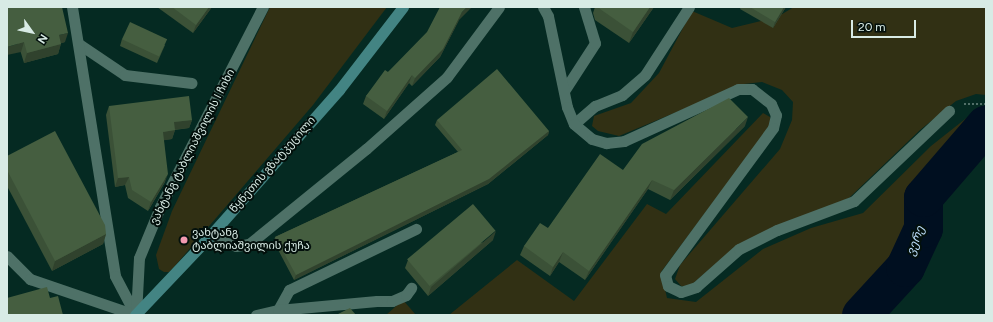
<!DOCTYPE html>
<html>
<head>
<meta charset="utf-8">
<style>
  body { margin:0 }
  #map { position:relative; width:993px; height:322px; overflow:hidden; background:#052a22; font-family:Figtree,"Noto Sans Georgian",sans-serif }
  div>[style] { position:absolute }
  [style*='--x'] { left:calc(var(--x)*1px); top:calc(var(--y)*1px); width:calc(var(--w)*1px); rotate:calc(var(--a)*1deg) }
  .green>* { inset:0; background:#313014 }
  .river>* { height:39px; margin:-19.5px; padding:0 19.5px; transform-origin:19.5px; border-radius:19.5px; background:#000f20 }
  .path>* { height:2.5px; margin-top:-1.25px; transform-origin:0; background:repeating-linear-gradient(90deg,#516f68 0 2px,transparent 0 4px) }
  .service>* { height:11px; margin:-5.5px; padding:0 5.5px; transform-origin:5.5px; border-radius:5.5px; background:#4e7167 }
  .minor>* { height:11px; margin:-5.5px; padding:0 5.5px; transform-origin:5.5px; border-radius:5.5px; background:#4e7167 }
  .secondary>* { height:11px; margin:-5.5px; padding:0 5.5px; transform-origin:5.5px; border-radius:5.5px; background:#438483 }
  .wall>* { inset:0; background:#3b5137 }
  .shaded-wall>* { inset:0; background:#30422d }
  .building>* { inset:0; background:#455e40; transform-origin:0 0 }
  .dots>* { width:11px; height:11px; translate:-50% -50%; box-sizing:border-box; border:2px solid #03100c; border-radius:50% }
  span { translate:-50% -50%; white-space:nowrap; text-align:center; line-height:1.15; -webkit-text-stroke:4px #03100c; paint-order:stroke }
  .street-label { font-size:11px; color:#d8ebe5 }
  .poi-label { font-size:11px; color:#d8ebe5 }
  .left { translate:0 -50%; text-align:left }
  .water-label { font-size:12px; color:#bddefa; font-style:italic }
  .frame { position:absolute; inset:0; border:8px solid #d8ebe5; pointer-events:none }
  .north { position:absolute; left:12px; top:12px; width:40px; height:40px; -webkit-text-stroke:3px #03100c; paint-order:stroke; rotate:123deg; font-size:11px; font-weight:700; line-height:16px; text-align:center; color:#d8ebe5 }
  .north::after { content:''; display:block; margin:auto; width:14px; height:18px; background:#d8ebe5; clip-path:polygon(50% 0,100% 100%,50% 72%,0 100%) }
  .scale { position:absolute; left:851px; top:20px; width:65px; height:18px; box-sizing:border-box; border:2px solid #d8ebe5; border-top:0; padding-left:5px; font-size:12px; line-height:14px; white-space:nowrap; color:#d8ebe5; -webkit-text-stroke:3px #03100c; paint-order:stroke }
</style>
</head>
<body>
<div id="map">
  <div class="green">
    <i style="clip-path:polygon(270px 7px,387px 7px,313px 105px,174px 267px,169px 272px,164px 272px,159px 269px,156px 255px,172px 211px)"></i>
    <i style="clip-path:polygon(794px 7px,986px 7px,986px 95px,976px 94px,956px 101px,920px 130px,849px 198px,737px 245px,689px 287px,681px 286px,675px 279px,680px 265px,780px 149px,792px 120px,793px 102px,782px 90px,762px 82px,744px 84px,619px 136px,598px 131px,592px 126px,594px 116px,631px 103px,659px 73px,692px 11px,732px 28px,777px 17px)"></i>
    <i style="clip-path:polygon(974px 112px,983px 114px,913px 197px,912px 218px,906px 246px,873px 295px,850px 315px,449px 315px,517px 260px,574px 301px,647px 204px,666px 214px,763px 113px,770px 117px,770px 126px,661px 272px,667px 298px,696px 302px,763px 249px,811px 228px,863px 213px,931px 146px)"></i>
    <i style="clip-path:polygon(403px 300px,416px 315px,386px 315px)"></i>
  </div>
  <div class="river">
    <i style="--x:861;--y:315;--w:65;--a:-47.5"></i>
    <i style="--x:905;--y:267;--w:43;--a:-65.2"></i>
    <i style="--x:923;--y:228;--w:31;--a:-90"></i>
    <i style="--x:923;--y:197;--w:96;--a:-49.2"></i>
  </div>
  <div class="path">
    <i style="--x:964;--y:104;--w:22;--a:0"></i>
  </div>
  <div class="service">
    <i style="--x:79;--y:44;--w:55;--a:34"></i>
    <i style="--x:125;--y:75;--w:67;--a:6.8"></i>
    <i style="--x:564;--y:91;--w:57;--a:-57.1"></i>
    <i style="--x:595;--y:43;--w:38;--a:-107"></i>
    <i style="--x:574;--y:124;--w:28;--a:-41"></i>
    <i style="--x:595;--y:106;--w:29;--a:-22"></i>
    <i style="--x:622;--y:95;--w:30;--a:-41"></i>
    <i style="--x:645;--y:75;--w:81;--a:-57.1"></i>
    <i style="--x:377;--y:301;--w:15;--a:0"></i>
    <i style="--x:392;--y:301;--w:15;--a:-23"></i>
    <i style="--x:406;--y:295;--w:9;--a:-54"></i>
    <i style="--x:278;--y:310;--w:23;--a:-61"></i>
    <i style="--x:289;--y:290;--w:141;--a:-25.7"></i>
  </div>
  <div class="minor">
    <i style="--x:72;--y:7;--w:272;--a:80.9"></i>
    <i style="--x:115;--y:276;--w:43;--a:62.2"></i>
    <i style="--x:543;--y:7;--w:10;--a:61"></i>
    <i style="--x:548;--y:16;--w:93;--a:78.2"></i>
    <i style="--x:567;--y:107;--w:18;--a:68"></i>
    <i style="--x:574;--y:124;--w:23;--a:40"></i>
    <i style="--x:592;--y:139;--w:15;--a:16"></i>
    <i style="--x:606;--y:143;--w:18;--a:-6"></i>
    <i style="--x:624;--y:141;--w:125;--a:-24.5"></i>
    <i style="--x:738;--y:89;--w:14;--a:0"></i>
    <i style="--x:752;--y:89;--w:24;--a:38"></i>
    <i style="--x:771;--y:104;--w:12;--a:66"></i>
    <i style="--x:776;--y:115;--w:13;--a:103"></i>
    <i style="--x:773;--y:128;--w:182;--a:126.3"></i>
    <i style="--x:665;--y:275;--w:11;--a:75"></i>
    <i style="--x:668;--y:286;--w:14;--a:25"></i>
    <i style="--x:681;--y:292;--w:16;--a:-18"></i>
    <i style="--x:696;--y:287;--w:57;--a:-41.5"></i>
    <i style="--x:739;--y:249;--w:42;--a:-26.6"></i>
    <i style="--x:777;--y:230;--w:82;--a:-20.6"></i>
    <i style="--x:854;--y:201;--w:131;--a:-43.5"></i>
    <i style="--x:209;--y:237;--w:28;--a:18"></i>
    <i style="--x:236;--y:246;--w:13;--a:-9"></i>
    <i style="--x:249;--y:244;--w:151;--a:-39.1"></i>
    <i style="--x:366;--y:149;--w:108;--a:-41.6"></i>
    <i style="--x:447;--y:77;--w:87;--a:-53.4"></i>
    <i style="--x:7;--y:256;--w:33;--a:45"></i>
    <i style="--x:30;--y:279;--w:112;--a:18.8"></i>
    <i style="--x:136;--y:315;--w:57;--a:-87"></i>
    <i style="--x:139;--y:258;--w:55;--a:-67.6"></i>
    <i style="--x:160;--y:207;--w:225;--a:-62.8"></i>
    <i style="--x:256;--y:315;--w:23;--a:-13"></i>
    <i style="--x:278;--y:310;--w:99;--a:-5.2"></i>
  </div>
  <div class="secondary">
    <i style="--x:135;--y:315;--w:108;--a:-46.5"></i>
    <i style="--x:209;--y:237;--w:196;--a:-48.5"></i>
    <i style="--x:339;--y:90;--w:105;--a:-52.4"></i>
  </div>
  <div class="wall">
    <i style="clip-path:polygon(7px 7px,65px 42px,61px 43px,58px 54px,24px 63px)"></i>
    <i style="clip-path:polygon(157px 7px,212px 7px,193px 33px)"></i>
    <i style="clip-path:polygon(595px 7px,654px 7px,629px 43px,595px 20px,593px 13px)"></i>
    <i style="clip-path:polygon(741px 7px,786px 7px,773px 28px,740px 9px)"></i>
    <i style="clip-path:polygon(459px 20px,440px 57px,412px 86px,409px 83px,384px 119px,363px 104px,366px 96px,388px 72px)"></i>
    <i style="clip-path:polygon(122px 39px,165px 45px,157px 63px,120px 46px)"></i>
    <i style="clip-path:polygon(109px 106px,192px 120px,189px 128px,175px 130px,172px 139px,164px 140px,165px 182px,148px 211px,128px 198px,125px 185px,115px 187px,106px 115px)"></i>
    <i style="clip-path:polygon(437px 120px,549px 131px,548px 135px,488px 184px,294px 280px,274px 242px,275px 237px,458px 152px,435px 125px)"></i>
    <i style="clip-path:polygon(745px 126px,670px 200px,648px 189px,585px 280px,559px 262px,550px 276px,520px 255px,524px 246px,548px 228px,623px 170px)"></i>
    <i style="clip-path:polygon(7px 156px,106px 234px,103px 244px,52px 271px,7px 186px)"></i>
    <i style="clip-path:polygon(493px 240px,428px 296px,405px 268px,408px 260px)"></i>
  </div>
  <div class="shaded-wall">
    <i style="clip-path:polygon(209px 7px,212px 7px,193px 33px,196px 25px)"></i>
    <i style="clip-path:polygon(467px 7px,472px 7px,459px 20px,440px 57px,412px 86px,415px 78px,462px 12px)"></i>
    <i style="clip-path:polygon(650px 7px,654px 7px,629px 43px,633px 32px)"></i>
    <i style="clip-path:polygon(784px 7px,786px 7px,773px 28px,775px 22px)"></i>
    <i style="clip-path:polygon(68px 33px,65px 42px,56px 45px,59px 35px)"></i>
    <i style="clip-path:polygon(24px 42px,21px 52px,7px 55px,7px 47px)"></i>
    <i style="clip-path:polygon(61px 44px,58px 54px,24px 63px,27px 53px)"></i>
    <i style="clip-path:polygon(412px 75px,409px 83px,384px 119px,387px 111px)"></i>
    <i style="clip-path:polygon(748px 117px,745px 126px,670px 200px,674px 190px)"></i>
    <i style="clip-path:polygon(192px 120px,189px 128px,171px 130px,174px 122px)"></i>
    <i style="clip-path:polygon(175px 130px,172px 139px,160px 141px,163px 132px)"></i>
    <i style="clip-path:polygon(549px 131px,548px 135px,488px 184px,294px 280px,296px 275px)"></i>
    <i style="clip-path:polygon(168px 174px,165px 182px,148px 211px,151px 202px)"></i>
    <i style="clip-path:polygon(129px 177px,125px 185px,115px 187px,118px 178px)"></i>
    <i style="clip-path:polygon(652px 180px,648px 189px,585px 280px,589px 271px)"></i>
    <i style="clip-path:polygon(496px 231px,493px 240px,428px 296px,431px 287px)"></i>
    <i style="clip-path:polygon(106px 234px,103px 244px,52px 271px,55px 261px)"></i>
    <i style="clip-path:polygon(563px 252px,559px 262px,550px 276px,553px 267px)"></i>
  </div>
  <div class="building">
    <i style="clip-path:polygon(7px 7px,62px 7px,68px 33px,59px 35px,61px 44px,27px 53px,24px 42px,7px 47px)"></i>
    <i style="clip-path:polygon(172px 7px,209px 7px,196px 25px)"></i>
    <i style="clip-path:polygon(440px 7px,467px 7px,462px 12px,443px 49px,415px 78px,412px 75px,387px 111px,366px 96px,385px 70px,388px 72px,427px 32px)"></i>
    <i style="clip-path:polygon(599px 7px,650px 7px,633px 32px,600px 9px)"></i>
    <i style="clip-path:polygon(750px 7px,784px 7px,775px 22px)"></i>
    <i style="left:130px;top:22px;width:41px;height:19px;rotate:25deg"></i>
    <i style="clip-path:polygon(497px 69px,549px 131px,489px 179px,296px 275px,275px 237px,462px 150px,437px 120px)"></i>
    <i style="clip-path:polygon(189px 96px,192px 120px,174px 122px,175px 130px,163px 132px,168px 174px,151px 202px,132px 190px,129px 177px,118px 178px,109px 106px)"></i>
    <i style="clip-path:polygon(729px 98px,748px 117px,674px 190px,652px 180px,589px 271px,563px 252px,553px 267px,524px 246px,540px 223px,548px 228px,600px 154px,623px 170px,642px 144px)"></i>
    <i style="clip-path:polygon(55px 131px,105px 225px,106px 234px,55px 261px,7px 170px,7px 156px)"></i>
    <i style="left:473px;top:204px;width:35px;height:86px;rotate:50deg"></i>
    <i style="clip-path:polygon(47px 287px,50px 298px,58px 296px,63px 315px,7px 315px,7px 298px)"></i>
    <i style="clip-path:polygon(350px 308px,356px 315px,336px 315px)"></i>
  </div>
  <div class="dots">
    <i style="left:184px;top:240px;background:#f29ab0"></i>
  </div>
  <div class="street-label">
    <span style="left:193px;top:147px;rotate:-63deg">ვახტანგ ტაბლიაშვილის I ჩიხი</span>
    <span style="left:273px;top:165px;rotate:-49deg">წყნეთის გზატკეცილი</span>
  </div>
  <div class="poi-label">
    <span class="left" style="left:192px;top:240px">ვახტანგ<br>ტაბლიაშვილის ქუჩა</span>
  </div>
  <div class="water-label">
    <span style="left:916px;top:241px;rotate:-69deg">ვერე</span>
  </div>
  <div class="frame"></div>
  <div class="north">N</div>
  <div class="scale">20 m</div>
</div>
</body>
</html>
